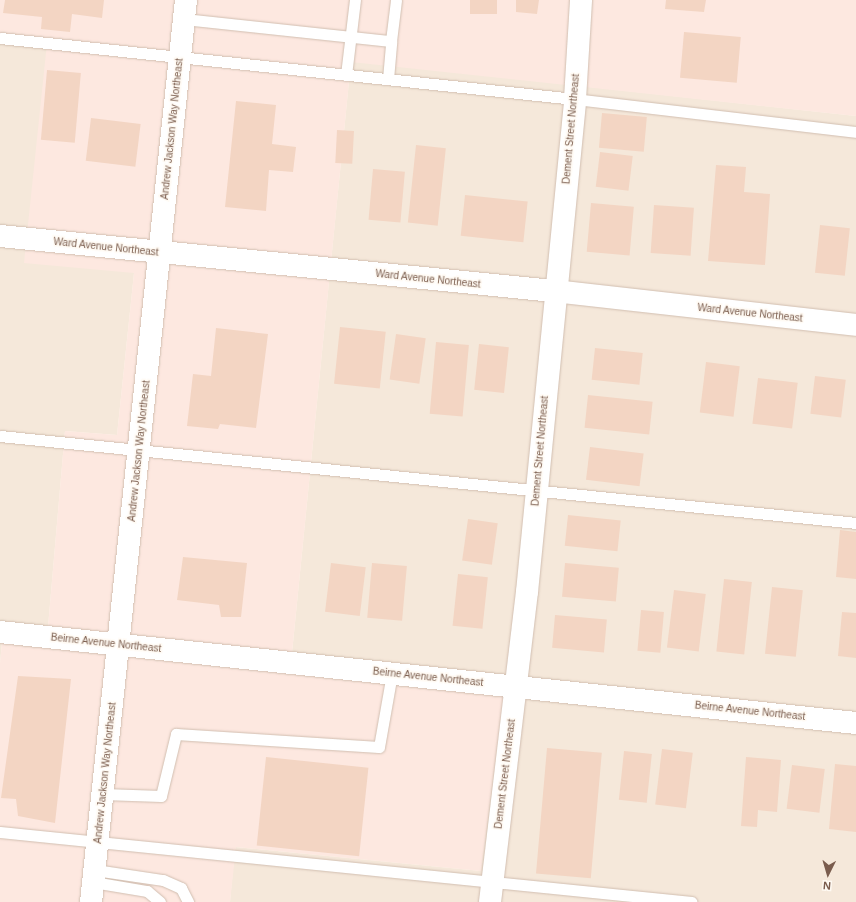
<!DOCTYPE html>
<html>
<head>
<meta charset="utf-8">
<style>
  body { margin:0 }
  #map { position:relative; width:856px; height:902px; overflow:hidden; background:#fdf6ec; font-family:Arial,sans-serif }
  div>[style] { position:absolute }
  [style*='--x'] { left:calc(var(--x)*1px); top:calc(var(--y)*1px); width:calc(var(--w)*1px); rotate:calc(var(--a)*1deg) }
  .residential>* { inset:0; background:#f5e8da }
  .commercial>* { inset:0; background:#fde8e0 }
  .building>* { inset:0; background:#f3d5c3; transform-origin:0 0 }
  .roads { filter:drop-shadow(0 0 1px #d1beb0) drop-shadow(0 0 1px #d1beb0) }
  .lane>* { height:11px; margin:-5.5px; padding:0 5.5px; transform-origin:5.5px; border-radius:5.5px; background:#fff }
  .street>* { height:22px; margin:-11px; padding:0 11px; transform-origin:11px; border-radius:11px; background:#fff }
  .secondary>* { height:22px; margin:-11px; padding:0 11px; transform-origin:11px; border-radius:11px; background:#fff }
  span { translate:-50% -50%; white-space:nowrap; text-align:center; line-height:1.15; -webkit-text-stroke:3px #fffaf3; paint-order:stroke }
  .street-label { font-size:10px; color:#7a5c4d }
  .north { position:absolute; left:808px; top:854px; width:40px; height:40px; -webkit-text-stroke:3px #fffaf3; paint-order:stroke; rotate:185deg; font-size:11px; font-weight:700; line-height:16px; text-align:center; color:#7a5c4d }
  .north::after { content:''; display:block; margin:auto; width:14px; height:18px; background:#7a5c4d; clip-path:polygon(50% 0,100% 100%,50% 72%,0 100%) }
</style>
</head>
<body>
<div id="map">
  <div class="residential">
    <i style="clip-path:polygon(0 38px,47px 43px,134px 273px,117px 435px,65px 431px,48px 627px,4px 622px,0 663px)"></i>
    <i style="clip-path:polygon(351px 61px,856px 116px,856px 902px,230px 902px,235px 847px,481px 871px,290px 673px)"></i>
  </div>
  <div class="commercial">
    <i style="clip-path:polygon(0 0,856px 0,856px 116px,351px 62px,290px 673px,504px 695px,481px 871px,236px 847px,230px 902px,0 902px,0 663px,4px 622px,48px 627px,65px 431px,117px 435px,134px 273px,24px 263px,47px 43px,0 38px)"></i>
  </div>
  <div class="building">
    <i style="clip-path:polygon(5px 0,104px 0,102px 18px,72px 14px,70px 32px,41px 29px,42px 17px,3px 13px)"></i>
    <i style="left:470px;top:0;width:27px;height:14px"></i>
    <i style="clip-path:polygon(516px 0,539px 0,537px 14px,516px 12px)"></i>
    <i style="clip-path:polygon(666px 0,706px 0,704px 12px,665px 9px)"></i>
    <i style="left:684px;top:32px;width:57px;height:46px;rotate:5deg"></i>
    <i style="left:47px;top:70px;width:34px;height:70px;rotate:5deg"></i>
    <i style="clip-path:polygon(236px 101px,276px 105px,272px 144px,296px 147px,293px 172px,269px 170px,266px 211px,225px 207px)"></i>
    <i style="left:602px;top:113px;width:45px;height:35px;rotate:5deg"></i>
    <i style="left:91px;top:118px;width:50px;height:43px;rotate:7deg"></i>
    <i style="left:337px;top:130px;width:17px;height:33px;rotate:3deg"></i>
    <i style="left:416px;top:145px;width:30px;height:78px;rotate:6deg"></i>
    <i style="left:600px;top:152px;width:33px;height:35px;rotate:7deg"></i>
    <i style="clip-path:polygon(716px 165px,746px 167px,744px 192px,770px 194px,765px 265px,708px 261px)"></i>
    <i style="left:373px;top:169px;width:32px;height:51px;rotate:5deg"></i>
    <i style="left:465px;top:195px;width:63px;height:41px;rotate:6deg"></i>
    <i style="left:591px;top:203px;width:43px;height:49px;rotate:5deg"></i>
    <i style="left:654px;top:205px;width:40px;height:48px;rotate:4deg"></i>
    <i style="left:820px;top:225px;width:30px;height:48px;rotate:6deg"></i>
    <i style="left:340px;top:327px;width:46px;height:57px;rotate:6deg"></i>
    <i style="clip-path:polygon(216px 328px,268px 334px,256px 428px,220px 424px,218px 429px,187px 426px,193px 374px,211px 376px)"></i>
    <i style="left:396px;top:334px;width:30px;height:46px;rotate:8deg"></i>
    <i style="left:436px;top:342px;width:33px;height:72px;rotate:5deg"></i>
    <i style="left:479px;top:344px;width:30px;height:46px;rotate:6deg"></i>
    <i style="left:595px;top:348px;width:48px;height:32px;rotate:6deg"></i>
    <i style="left:706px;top:362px;width:34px;height:51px;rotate:7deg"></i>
    <i style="left:815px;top:376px;width:31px;height:38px;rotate:7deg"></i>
    <i style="left:758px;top:378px;width:40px;height:46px;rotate:7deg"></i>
    <i style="left:588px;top:395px;width:65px;height:33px;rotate:6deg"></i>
    <i style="left:590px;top:447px;width:54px;height:33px;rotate:7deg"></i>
    <i style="left:568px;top:515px;width:53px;height:31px;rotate:6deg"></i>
    <i style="left:468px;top:519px;width:30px;height:42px;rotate:8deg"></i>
    <i style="clip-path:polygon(840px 530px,856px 532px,856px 579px,836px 577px)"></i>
    <i style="clip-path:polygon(183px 557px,247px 563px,241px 617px,221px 617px,219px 605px,177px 600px)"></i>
    <i style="left:331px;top:563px;width:35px;height:49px;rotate:7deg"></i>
    <i style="left:372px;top:563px;width:35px;height:55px;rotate:5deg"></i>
    <i style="left:565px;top:563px;width:54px;height:34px;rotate:5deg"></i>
    <i style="left:458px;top:574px;width:30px;height:52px;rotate:6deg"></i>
    <i style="left:724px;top:579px;width:28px;height:73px;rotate:6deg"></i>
    <i style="left:772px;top:587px;width:31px;height:67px;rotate:6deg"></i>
    <i style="left:674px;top:590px;width:32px;height:58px;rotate:7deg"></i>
    <i style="left:641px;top:610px;width:23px;height:41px;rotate:5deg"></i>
    <i style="clip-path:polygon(842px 612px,856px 613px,856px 658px,838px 656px)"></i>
    <i style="left:555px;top:615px;width:52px;height:33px;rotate:5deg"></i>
    <i style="clip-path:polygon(18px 676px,71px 679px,55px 823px,18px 816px,16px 799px,1px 798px)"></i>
    <i style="left:547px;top:748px;width:55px;height:126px;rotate:5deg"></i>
    <i style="left:662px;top:749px;width:31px;height:56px;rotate:7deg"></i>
    <i style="left:624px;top:751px;width:28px;height:49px;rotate:6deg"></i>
    <i style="left:266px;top:757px;width:103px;height:89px;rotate:6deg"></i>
    <i style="clip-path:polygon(746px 757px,781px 760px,777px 812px,758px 810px,757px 827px,741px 826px)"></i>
    <i style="clip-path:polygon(835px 764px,856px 766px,856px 832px,829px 829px)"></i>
    <i style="left:792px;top:765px;width:33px;height:44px;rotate:7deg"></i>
  </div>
  <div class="roads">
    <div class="lane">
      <i style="--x:184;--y:19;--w:208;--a:6.1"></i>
      <i style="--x:391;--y:41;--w:41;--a:-83"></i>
      <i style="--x:0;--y:38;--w:578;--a:6.06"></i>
      <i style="--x:575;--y:99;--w:283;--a:6.7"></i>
      <i style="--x:346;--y:75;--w:76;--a:-83.2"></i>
      <i style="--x:388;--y:79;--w:38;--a:-85"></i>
      <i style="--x:0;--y:436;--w:860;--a:5.8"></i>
      <i style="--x:103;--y:794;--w:58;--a:2"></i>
      <i style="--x:161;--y:796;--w:64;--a:-76.4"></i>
      <i style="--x:176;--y:734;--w:203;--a:3.7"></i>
      <i style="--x:379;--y:747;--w:75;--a:-80"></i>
      <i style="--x:0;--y:832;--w:695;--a:5.78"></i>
      <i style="--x:95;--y:870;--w:69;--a:8.4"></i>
      <i style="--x:163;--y:880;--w:20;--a:24"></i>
      <i style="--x:181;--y:888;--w:16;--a:63"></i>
      <i style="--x:93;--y:882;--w:55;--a:9.5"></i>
      <i style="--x:147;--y:891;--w:17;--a:40"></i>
    </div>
    <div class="street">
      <i style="--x:0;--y:236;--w:557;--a:5.67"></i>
      <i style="--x:554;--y:291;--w:304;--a:6.4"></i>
      <i style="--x:0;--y:632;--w:861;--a:6.07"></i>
      <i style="--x:490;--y:902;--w:312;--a:-83.2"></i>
      <i style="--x:527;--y:592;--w:495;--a:-84.4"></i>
      <i style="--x:575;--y:99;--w:99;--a:-86.5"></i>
    </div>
    <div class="secondary">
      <i style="--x:91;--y:902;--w:907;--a:-83.99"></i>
    </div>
  </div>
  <div class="street-label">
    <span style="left:172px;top:129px;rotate:-84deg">Andrew Jackson Way Northeast</span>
    <span style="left:571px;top:129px;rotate:-85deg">Dement Street Northeast</span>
    <span style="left:106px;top:247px;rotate:6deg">Ward Avenue Northeast</span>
    <span style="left:428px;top:279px;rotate:6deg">Ward Avenue Northeast</span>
    <span style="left:750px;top:313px;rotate:6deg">Ward Avenue Northeast</span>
    <span style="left:139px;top:451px;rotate:-84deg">Andrew Jackson Way Northeast</span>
    <span style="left:540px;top:451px;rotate:-85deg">Dement Street Northeast</span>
    <span style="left:106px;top:643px;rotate:6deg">Beirne Avenue Northeast</span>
    <span style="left:428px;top:677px;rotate:6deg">Beirne Avenue Northeast</span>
    <span style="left:750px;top:711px;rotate:6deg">Beirne Avenue Northeast</span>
    <span style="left:105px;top:773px;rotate:-84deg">Andrew Jackson Way Northeast</span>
    <span style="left:505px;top:774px;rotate:-83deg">Dement Street Northeast</span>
  </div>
  <div class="north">N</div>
</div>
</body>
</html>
